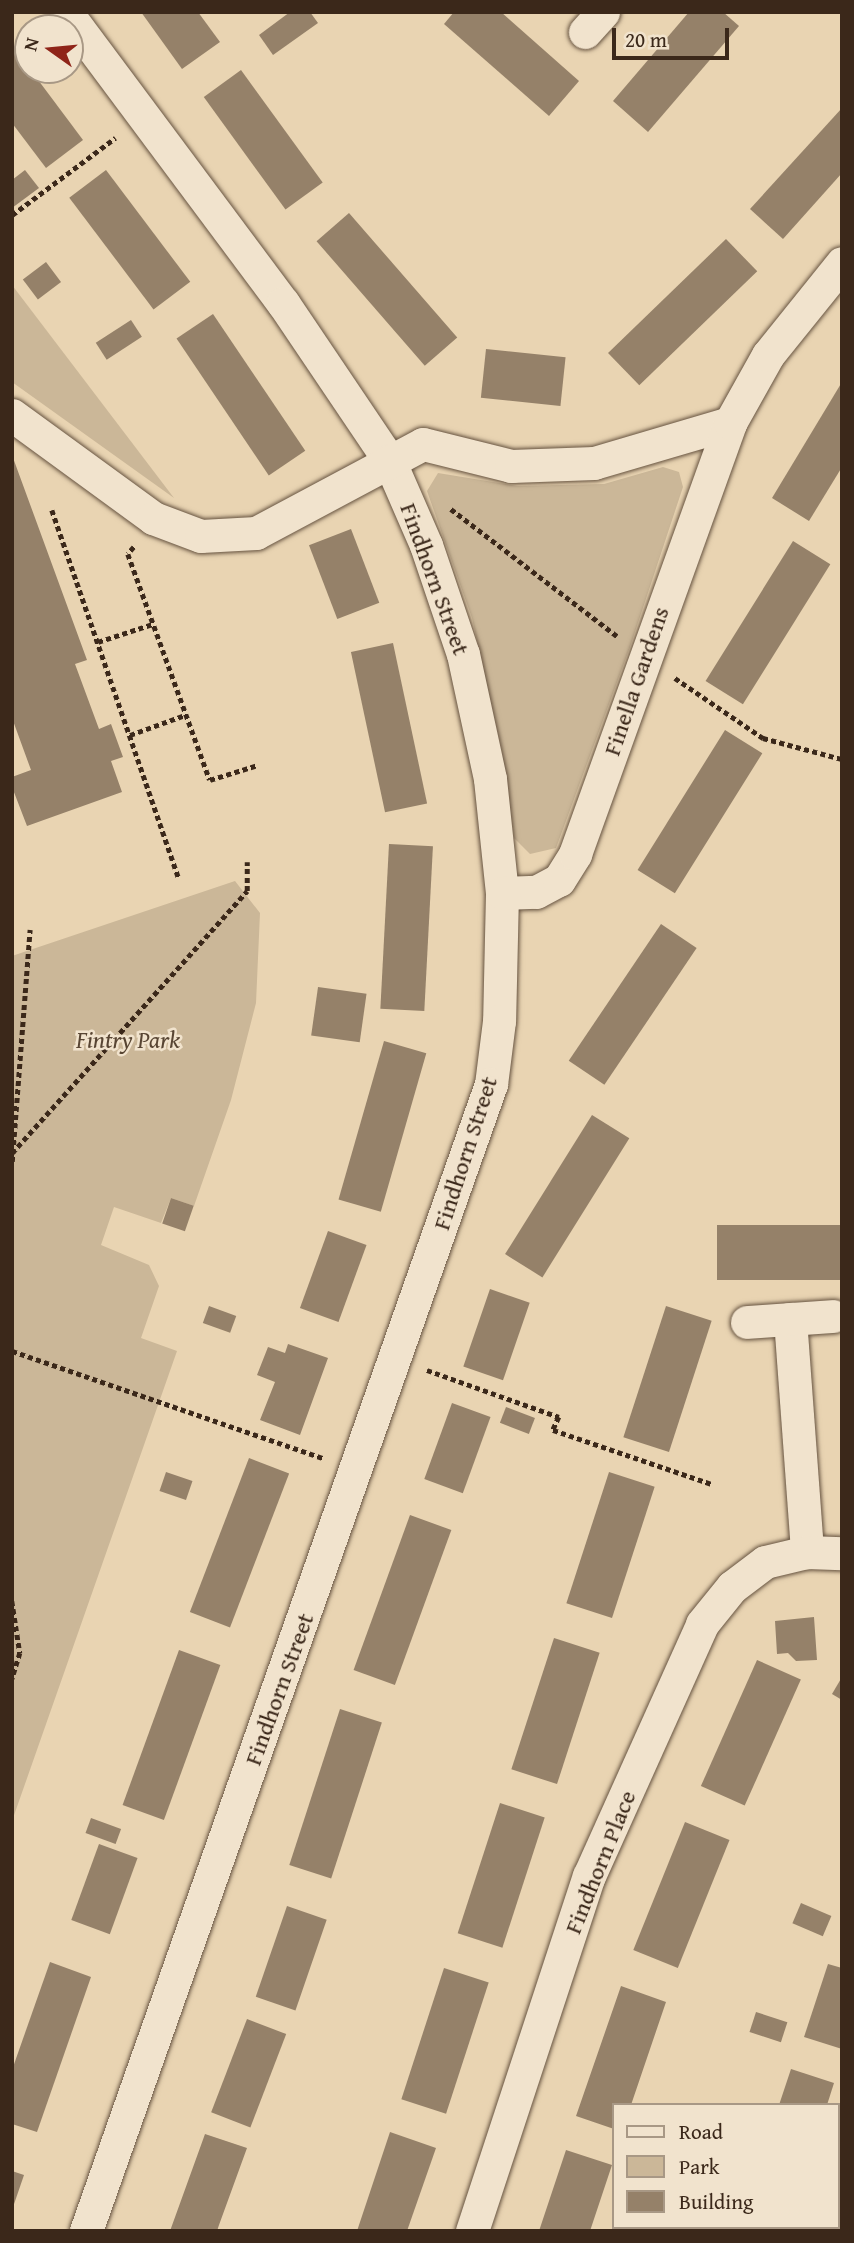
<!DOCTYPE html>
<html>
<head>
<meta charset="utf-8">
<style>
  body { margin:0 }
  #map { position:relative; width:854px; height:2243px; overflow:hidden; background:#e9d4b2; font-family:"Gentium Book Plus",serif }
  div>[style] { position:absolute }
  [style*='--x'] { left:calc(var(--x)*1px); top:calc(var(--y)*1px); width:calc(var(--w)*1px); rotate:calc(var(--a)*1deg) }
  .green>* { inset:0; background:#cbb798 }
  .building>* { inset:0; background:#958169; transform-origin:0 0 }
  .path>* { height:4.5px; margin-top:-2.25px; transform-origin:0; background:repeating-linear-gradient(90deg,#3b281a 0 5px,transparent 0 8.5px) }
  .roads { filter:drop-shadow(0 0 2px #665340) drop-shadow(0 0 2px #665340) }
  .service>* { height:16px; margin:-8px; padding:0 8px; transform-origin:8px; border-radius:8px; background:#f1e3cd }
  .minor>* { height:33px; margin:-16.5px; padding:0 16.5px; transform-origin:16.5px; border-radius:16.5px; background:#f1e3cd }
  span { translate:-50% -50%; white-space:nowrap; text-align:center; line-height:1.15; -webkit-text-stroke:5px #f1e3cd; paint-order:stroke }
  .street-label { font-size:24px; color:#3b281a }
  .park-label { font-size:24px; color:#584533; font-style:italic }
  .frame { position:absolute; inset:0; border:14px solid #3b281a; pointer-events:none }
  .legend { position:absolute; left:612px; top:2103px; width:228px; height:126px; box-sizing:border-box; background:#f1e3cd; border:2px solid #a89885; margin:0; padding:9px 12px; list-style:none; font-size:21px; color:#3b281a }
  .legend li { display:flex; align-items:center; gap:14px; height:35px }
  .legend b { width:35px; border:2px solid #a89885 }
  .north { position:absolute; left:14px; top:14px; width:70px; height:70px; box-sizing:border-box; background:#f1e3cd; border:2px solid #a89885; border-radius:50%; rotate:285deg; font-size:19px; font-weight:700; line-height:28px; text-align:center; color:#3b281a }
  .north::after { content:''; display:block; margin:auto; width:24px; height:32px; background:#8f2418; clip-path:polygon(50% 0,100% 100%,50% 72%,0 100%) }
  .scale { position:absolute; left:612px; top:28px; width:117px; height:32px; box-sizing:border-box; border:4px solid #3b281a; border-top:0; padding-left:9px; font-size:21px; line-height:24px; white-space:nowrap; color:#3b281a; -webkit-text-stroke:5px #f1e3cd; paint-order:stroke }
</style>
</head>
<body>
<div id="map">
  <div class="green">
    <i style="clip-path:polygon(12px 285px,174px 498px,12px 382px)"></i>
    <i style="clip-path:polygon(663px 467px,679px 472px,683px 487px,630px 647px,556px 848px,530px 854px,514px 838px,502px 752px,472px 618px,427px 491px,438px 473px,518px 486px,604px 484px)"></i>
    <i style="clip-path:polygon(235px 881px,260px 913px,256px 1003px,231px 1100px,194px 1206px,171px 1198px,161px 1223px,114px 1207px,101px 1245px,149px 1265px,159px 1286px,141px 1338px,177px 1351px,12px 1821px,12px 956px)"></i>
  </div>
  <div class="building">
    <i style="clip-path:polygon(141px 12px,198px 12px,220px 42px,182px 69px)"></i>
    <i style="clip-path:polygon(290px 12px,310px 12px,318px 23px,273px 55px,259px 35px)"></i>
    <i style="clip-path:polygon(454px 12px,501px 12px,579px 81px,549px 116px,444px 24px)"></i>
    <i style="clip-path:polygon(689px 12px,723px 12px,739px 26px,648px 132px,613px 101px)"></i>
    <i style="clip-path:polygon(12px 45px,83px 140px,46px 168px,12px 123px)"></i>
    <i style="left:241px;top:70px;width:139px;height:46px;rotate:54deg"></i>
    <i style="clip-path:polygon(842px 108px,842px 173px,783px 239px,750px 209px)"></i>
    <i style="clip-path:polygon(25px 170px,39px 188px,12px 208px,12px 180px)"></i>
    <i style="left:106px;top:170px;width:140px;height:46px;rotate:53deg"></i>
    <i style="left:349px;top:213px;width:165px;height:43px;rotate:49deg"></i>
    <i style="left:726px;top:239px;width:45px;height:164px;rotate:46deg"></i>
    <i style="left:46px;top:262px;width:25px;height:29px;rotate:53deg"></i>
    <i style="left:213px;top:314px;width:165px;height:44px;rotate:56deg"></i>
    <i style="left:131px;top:320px;width:20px;height:42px;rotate:57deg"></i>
    <i style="left:486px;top:349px;width:80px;height:49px;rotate:6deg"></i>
    <i style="clip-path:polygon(842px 382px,842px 467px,809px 521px,772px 498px)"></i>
    <i style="clip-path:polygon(12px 455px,87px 660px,75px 664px,99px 729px,111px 724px,123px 757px,111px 761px,122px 792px,27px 826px,12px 787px,12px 777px,31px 770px,12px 718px)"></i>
    <i style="left:351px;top:529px;width:79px;height:45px;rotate:69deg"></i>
    <i style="left:793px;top:541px;width:44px;height:165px;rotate:32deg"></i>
    <i style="left:393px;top:643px;width:164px;height:43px;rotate:78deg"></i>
    <i style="left:725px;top:730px;width:44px;height:165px;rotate:32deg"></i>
    <i style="left:389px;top:844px;width:44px;height:165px;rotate:3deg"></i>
    <i style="left:661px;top:924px;width:43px;height:165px;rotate:34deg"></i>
    <i style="left:318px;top:987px;width:49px;height:49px;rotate:8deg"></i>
    <i style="left:384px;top:1041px;width:44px;height:165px;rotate:16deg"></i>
    <i style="left:592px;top:1115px;width:44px;height:164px;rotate:32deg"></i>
    <i style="left:171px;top:1198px;width:24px;height:27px;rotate:19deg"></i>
    <i style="left:842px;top:1225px;width:55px;height:125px;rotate:90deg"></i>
    <i style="left:328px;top:1231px;width:41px;height:82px;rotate:20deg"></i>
    <i style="left:490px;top:1289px;width:42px;height:82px;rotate:19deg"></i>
    <i style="left:209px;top:1306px;width:29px;height:18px;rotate:20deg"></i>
    <i style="left:666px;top:1306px;width:48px;height:138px;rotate:18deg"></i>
    <i style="clip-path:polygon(288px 1344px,328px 1358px,300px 1435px,260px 1420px,275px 1382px,257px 1375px,268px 1347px,285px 1353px)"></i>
    <i style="left:452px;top:1403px;width:41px;height:81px;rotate:20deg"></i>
    <i style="left:506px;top:1407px;width:31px;height:17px;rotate:21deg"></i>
    <i style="left:249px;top:1458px;width:43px;height:165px;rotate:21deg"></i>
    <i style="left:166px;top:1472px;width:28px;height:20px;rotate:19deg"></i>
    <i style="left:609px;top:1472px;width:48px;height:138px;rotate:18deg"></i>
    <i style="left:410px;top:1515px;width:44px;height:165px;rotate:20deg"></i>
    <i style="clip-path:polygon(814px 1617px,817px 1660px,796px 1661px,788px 1653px,777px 1654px,775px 1621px)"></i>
    <i style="left:554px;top:1638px;width:48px;height:138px;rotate:18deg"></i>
    <i style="left:179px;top:1650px;width:44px;height:165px;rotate:20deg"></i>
    <i style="left:757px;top:1660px;width:48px;height:138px;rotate:24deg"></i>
    <i style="clip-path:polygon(842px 1677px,842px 1700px,832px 1694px)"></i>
    <i style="left:340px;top:1709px;width:44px;height:164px;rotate:18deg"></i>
    <i style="left:500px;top:1803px;width:47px;height:137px;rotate:18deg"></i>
    <i style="left:91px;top:1818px;width:32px;height:16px;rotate:20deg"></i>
    <i style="left:685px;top:1822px;width:48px;height:138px;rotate:22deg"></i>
    <i style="left:99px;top:1844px;width:41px;height:81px;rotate:20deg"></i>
    <i style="left:801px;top:1903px;width:33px;height:22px;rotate:23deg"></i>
    <i style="left:287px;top:1906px;width:42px;height:96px;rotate:19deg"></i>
    <i style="clip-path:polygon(50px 1962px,91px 1977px,37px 2132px,12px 2124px,12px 2070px)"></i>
    <i style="clip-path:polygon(828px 1964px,842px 1968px,842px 2049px,804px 2037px)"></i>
    <i style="left:444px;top:1968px;width:47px;height:138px;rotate:18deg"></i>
    <i style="clip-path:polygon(621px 1986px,666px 2002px,631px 2105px,614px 2105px,614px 2129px,576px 2116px)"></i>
    <i style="left:756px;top:2012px;width:33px;height:21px;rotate:18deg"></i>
    <i style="left:247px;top:2019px;width:42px;height:100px;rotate:21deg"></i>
    <i style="clip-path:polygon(791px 2069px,834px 2083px,827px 2105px,779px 2105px)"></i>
    <i style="clip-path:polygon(390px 2132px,436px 2148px,407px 2231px,357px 2231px)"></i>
    <i style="clip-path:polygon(205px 2134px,247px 2148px,219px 2225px,217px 2231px,170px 2231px)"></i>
    <i style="clip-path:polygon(566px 2150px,612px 2165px,590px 2231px,539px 2231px)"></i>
    <i style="clip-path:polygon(12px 2171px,24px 2175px,13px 2207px,12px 2207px)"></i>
    <i style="clip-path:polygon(705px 2227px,784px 2227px,703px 2231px)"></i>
  </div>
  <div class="path">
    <i style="--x:12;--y:215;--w:129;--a:-36.8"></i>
    <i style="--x:451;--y:509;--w:209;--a:37.4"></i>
    <i style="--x:52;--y:510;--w:390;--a:71"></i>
    <i style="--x:134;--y:547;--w:9;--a:131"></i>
    <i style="--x:128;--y:554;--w:240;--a:70.1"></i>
    <i style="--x:210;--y:780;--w:50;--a:-17.4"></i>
    <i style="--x:98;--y:642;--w:58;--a:-18.1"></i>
    <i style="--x:675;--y:678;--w:107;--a:34.3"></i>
    <i style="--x:763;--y:738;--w:82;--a:14.9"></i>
    <i style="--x:130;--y:735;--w:59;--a:-20"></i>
    <i style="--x:12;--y:1153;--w:352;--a:-48.1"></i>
    <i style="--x:247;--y:891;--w:29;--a:-90"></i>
    <i style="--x:12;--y:1162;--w:233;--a:-85.6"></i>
    <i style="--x:12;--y:1351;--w:329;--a:19"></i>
    <i style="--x:427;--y:1370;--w:140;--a:19.6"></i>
    <i style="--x:559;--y:1417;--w:14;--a:115"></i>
    <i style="--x:553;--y:1430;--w:168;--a:18.8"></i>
    <i style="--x:12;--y:1601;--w:53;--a:81.3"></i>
    <i style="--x:20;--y:1653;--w:27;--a:107"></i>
  </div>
  <div class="roads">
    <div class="service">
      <i style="--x:838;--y:2219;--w:4;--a:14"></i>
      <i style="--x:694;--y:2231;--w:4;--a:-76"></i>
      <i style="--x:818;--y:2231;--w:4;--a:-76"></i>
    </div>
    <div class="minor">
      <i style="--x:66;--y:12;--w:363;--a:53.3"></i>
      <i style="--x:283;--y:303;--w:189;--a:56"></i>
      <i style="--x:389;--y:460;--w:93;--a:66.5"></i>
      <i style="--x:426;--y:545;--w:115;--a:71.3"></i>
      <i style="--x:463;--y:654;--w:128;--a:77.8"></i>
      <i style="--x:490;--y:779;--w:115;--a:84"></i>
      <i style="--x:502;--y:893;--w:128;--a:91.3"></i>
      <i style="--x:499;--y:1021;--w:64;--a:97.2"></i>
      <i style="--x:491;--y:1084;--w:1216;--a:109.45"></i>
      <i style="--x:585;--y:32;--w:27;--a:-48"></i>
      <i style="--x:12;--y:415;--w:175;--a:36.1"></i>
      <i style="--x:153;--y:518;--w:51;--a:20.6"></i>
      <i style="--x:201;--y:536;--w:55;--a:-3.1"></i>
      <i style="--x:256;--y:533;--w:189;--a:-28.1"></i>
      <i style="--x:423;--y:444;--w:91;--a:14"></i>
      <i style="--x:511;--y:466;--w:83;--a:-2.1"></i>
      <i style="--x:594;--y:463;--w:142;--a:-16.4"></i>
      <i style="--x:502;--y:893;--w:34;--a:-2"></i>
      <i style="--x:536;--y:892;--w:26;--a:-28"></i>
      <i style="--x:559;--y:880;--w:31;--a:-58"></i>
      <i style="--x:575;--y:854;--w:458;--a:-70.2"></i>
      <i style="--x:730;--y:423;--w:78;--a:-60.8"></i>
      <i style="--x:768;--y:355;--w:118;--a:-51.2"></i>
      <i style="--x:790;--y:1319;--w:234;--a:85.8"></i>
      <i style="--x:747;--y:1322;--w:86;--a:-4"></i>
      <i style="--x:472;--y:2231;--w:374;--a:-71.8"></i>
      <i style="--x:589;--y:1876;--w:276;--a:-65.8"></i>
      <i style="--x:702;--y:1624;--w:48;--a:-51"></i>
      <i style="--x:732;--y:1587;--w:41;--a:-37.1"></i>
      <i style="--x:765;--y:1562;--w:43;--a:-13.4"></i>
      <i style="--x:807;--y:1552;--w:35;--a:2"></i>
    </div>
  </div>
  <div class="street-label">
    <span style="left:435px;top:579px;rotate:70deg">Findhorn Street</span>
    <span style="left:636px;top:681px;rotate:-71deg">Finella Gardens</span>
    <span style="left:465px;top:1153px;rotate:-72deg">Findhorn Street</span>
    <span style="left:279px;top:1689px;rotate:-70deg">Findhorn Street</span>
    <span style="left:600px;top:1862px;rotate:-68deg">Findhorn Place</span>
  </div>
  <div class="park-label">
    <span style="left:128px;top:1040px">Fintry Park</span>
  </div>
  <div class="frame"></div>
  <ul class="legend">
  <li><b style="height:9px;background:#f1e3cd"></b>Road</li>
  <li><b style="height:19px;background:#cbb798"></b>Park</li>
  <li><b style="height:19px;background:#958169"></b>Building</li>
  </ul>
  <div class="north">N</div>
  <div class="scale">20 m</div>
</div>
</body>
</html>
